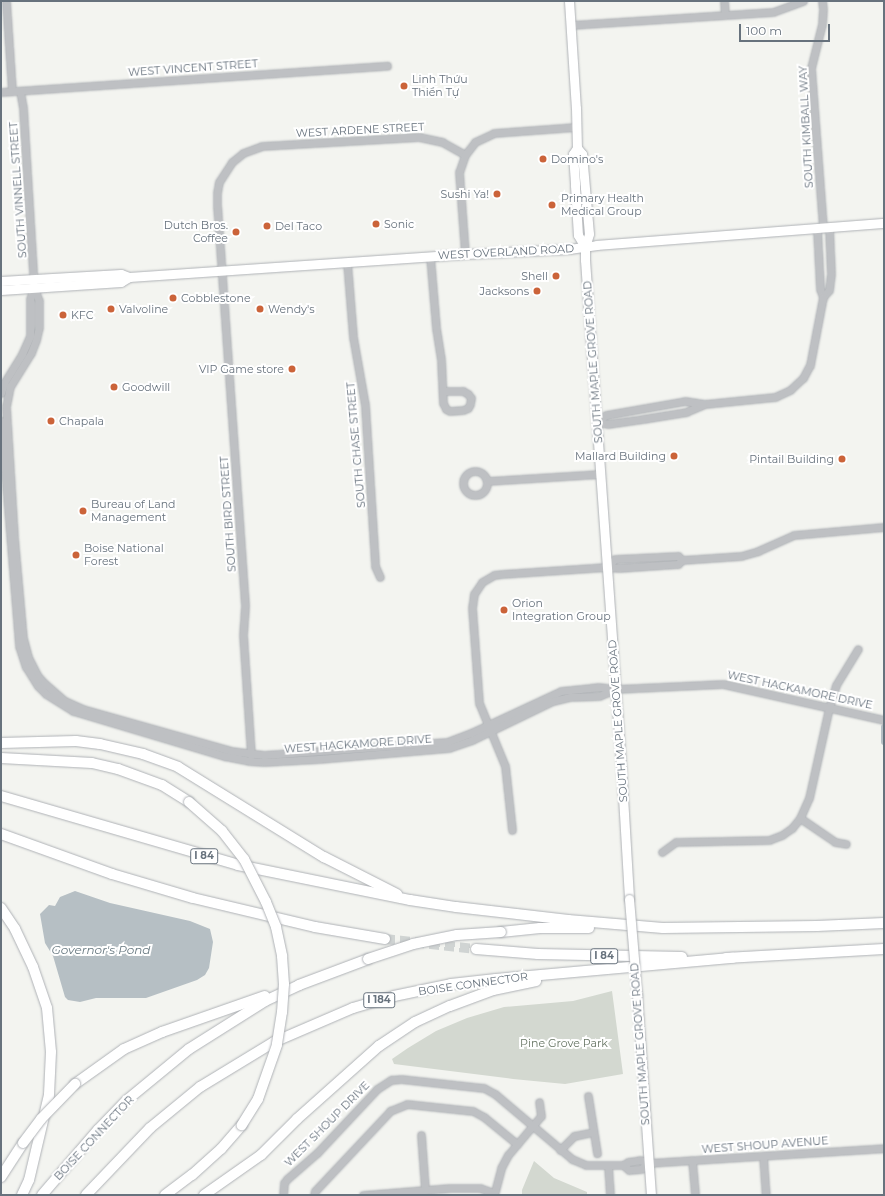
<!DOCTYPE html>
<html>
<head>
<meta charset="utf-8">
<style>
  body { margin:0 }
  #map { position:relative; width:885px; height:1196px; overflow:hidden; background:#f3f4f0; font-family:Montserrat,sans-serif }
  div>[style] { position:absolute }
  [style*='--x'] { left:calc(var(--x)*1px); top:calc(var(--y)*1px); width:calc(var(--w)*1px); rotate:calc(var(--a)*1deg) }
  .green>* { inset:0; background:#d3d8d0 }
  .water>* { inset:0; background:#b6bfc4 }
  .canal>* { height:6px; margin:-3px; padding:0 3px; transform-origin:3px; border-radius:3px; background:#b6bfc4 }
  .highway-tunnel>* { height:10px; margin-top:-5px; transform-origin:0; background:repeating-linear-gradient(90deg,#d0d4d3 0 10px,transparent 0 15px) }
  .roads { filter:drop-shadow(0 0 1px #afb2b6) drop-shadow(0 0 1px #afb2b6) }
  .minor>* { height:7px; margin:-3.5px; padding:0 3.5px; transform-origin:3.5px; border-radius:3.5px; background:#bec0c3 }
  .minor>.ring { margin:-3.5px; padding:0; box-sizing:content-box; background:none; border:7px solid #bec0c3; border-radius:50% }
  .major>* { height:9px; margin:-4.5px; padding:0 4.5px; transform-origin:4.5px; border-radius:4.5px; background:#fff }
  .highway>* { height:10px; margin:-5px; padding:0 5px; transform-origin:5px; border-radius:5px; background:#fff }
  .bridges { filter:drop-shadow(0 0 1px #afb2b6) drop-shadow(0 0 1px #afb2b6) }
  .major-bridge>* { height:9px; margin:-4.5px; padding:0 4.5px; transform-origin:4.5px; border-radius:4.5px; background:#fff }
  .highway-bridge>* { height:10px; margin:-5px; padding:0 5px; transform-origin:5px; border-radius:5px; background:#fff }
  .dots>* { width:11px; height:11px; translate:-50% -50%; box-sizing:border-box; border:2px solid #fff; border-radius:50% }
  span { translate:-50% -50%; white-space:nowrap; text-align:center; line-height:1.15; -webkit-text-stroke:4px #fff; paint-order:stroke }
  .shield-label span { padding:1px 3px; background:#fff; border:1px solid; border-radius:3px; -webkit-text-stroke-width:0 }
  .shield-label { font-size:10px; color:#67727d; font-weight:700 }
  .street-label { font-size:11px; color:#67727d }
  .poi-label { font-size:11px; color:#67727d }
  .left { translate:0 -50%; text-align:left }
  .right { translate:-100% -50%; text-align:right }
  .park-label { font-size:11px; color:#677564 }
  .water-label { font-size:12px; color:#687981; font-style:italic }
  .frame { position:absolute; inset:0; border:2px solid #67727d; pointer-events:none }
  .scale { position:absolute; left:739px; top:24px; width:91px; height:18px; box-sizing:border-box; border:2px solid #67727d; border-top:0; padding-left:5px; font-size:12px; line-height:14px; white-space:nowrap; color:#67727d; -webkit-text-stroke:3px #fff; paint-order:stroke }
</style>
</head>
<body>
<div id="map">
  <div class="green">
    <i style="clip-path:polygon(612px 991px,623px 1074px,565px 1084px,513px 1079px,394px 1064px,392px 1059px,408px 1048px,436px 1031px,467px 1018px,504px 1007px,573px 1001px)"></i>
    <i style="clip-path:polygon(534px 1161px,554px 1178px,587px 1192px,587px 1195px,522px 1195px,522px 1190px)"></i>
  </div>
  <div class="water">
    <i style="clip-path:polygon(75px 891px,110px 903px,190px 921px,210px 929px,213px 942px,209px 968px,205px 975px,197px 980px,146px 998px,96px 998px,80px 1002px,68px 1000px,65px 997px,53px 956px,45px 943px,40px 914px,49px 905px,55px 906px,60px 897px)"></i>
  </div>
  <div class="canal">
    <i style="--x:884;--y:727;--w:15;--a:90"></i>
  </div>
  <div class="highway-tunnel">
    <i style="--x:385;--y:939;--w:92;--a:6.3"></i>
  </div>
  <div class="roads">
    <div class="minor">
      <i style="--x:6;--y:1;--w:90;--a:86.2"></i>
      <i style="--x:724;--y:1;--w:14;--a:86"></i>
      <i style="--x:822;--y:1;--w:8;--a:83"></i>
      <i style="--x:823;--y:9;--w:15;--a:94"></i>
      <i style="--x:822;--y:24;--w:45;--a:104"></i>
      <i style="--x:811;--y:68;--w:160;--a:85.7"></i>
      <i style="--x:571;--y:25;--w:202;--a:-3.7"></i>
      <i style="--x:773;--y:12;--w:32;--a:-20"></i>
      <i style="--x:1;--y:92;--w:387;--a:-3.9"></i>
      <i style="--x:465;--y:155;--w:18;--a:109"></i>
      <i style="--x:459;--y:172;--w:82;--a:85.8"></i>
      <i style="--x:817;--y:229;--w:60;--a:87.1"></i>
      <i style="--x:820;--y:289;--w:9;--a:69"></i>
      <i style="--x:823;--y:297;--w:9;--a:-49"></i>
      <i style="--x:829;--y:290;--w:16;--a:-83"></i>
      <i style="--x:831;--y:274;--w:46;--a:-92.5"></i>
      <i style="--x:430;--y:256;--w:72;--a:85.2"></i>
      <i style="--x:436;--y:328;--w:32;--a:81"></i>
      <i style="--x:441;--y:360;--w:43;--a:87.3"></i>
      <i style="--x:443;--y:403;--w:7;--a:63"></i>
      <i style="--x:446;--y:409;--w:4;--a:27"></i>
      <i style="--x:450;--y:411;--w:13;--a:-4"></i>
      <i style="--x:463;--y:410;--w:5;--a:-22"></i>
      <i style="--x:468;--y:408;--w:4;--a:-63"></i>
      <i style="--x:470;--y:404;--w:6;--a:-81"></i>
      <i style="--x:471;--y:398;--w:5;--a:-127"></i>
      <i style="--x:468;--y:394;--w:6;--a:-149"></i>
      <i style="--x:463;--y:391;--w:20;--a:180"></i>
      <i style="--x:347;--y:262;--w:75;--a:85.4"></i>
      <i style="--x:353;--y:337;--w:69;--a:80"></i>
      <i style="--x:365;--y:405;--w:161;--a:86.4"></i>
      <i style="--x:375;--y:566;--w:12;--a:66"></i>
      <i style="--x:34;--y:288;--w:14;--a:69"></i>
      <i style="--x:39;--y:301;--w:26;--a:90"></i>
      <i style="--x:39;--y:327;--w:13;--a:103"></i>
      <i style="--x:36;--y:340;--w:14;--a:111"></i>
      <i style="--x:31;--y:353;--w:39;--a:122"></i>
      <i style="--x:10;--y:386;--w:21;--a:101"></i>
      <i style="--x:6;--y:407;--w:131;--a:86.5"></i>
      <i style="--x:14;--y:538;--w:100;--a:84.9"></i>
      <i style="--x:23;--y:638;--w:20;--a:75"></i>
      <i style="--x:28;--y:657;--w:20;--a:63"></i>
      <i style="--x:37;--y:675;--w:11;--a:49"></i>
      <i style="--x:44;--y:683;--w:28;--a:41"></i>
      <i style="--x:65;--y:701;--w:20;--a:24"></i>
      <i style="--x:83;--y:709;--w:154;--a:15.8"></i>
      <i style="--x:231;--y:751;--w:33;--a:7"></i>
      <i style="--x:264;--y:755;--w:183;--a:-4.1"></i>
      <i style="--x:447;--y:742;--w:26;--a:-21"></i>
      <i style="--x:471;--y:733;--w:99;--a:-25"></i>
      <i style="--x:561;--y:691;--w:37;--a:-6"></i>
      <i style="--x:598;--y:687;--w:18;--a:6"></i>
      <i style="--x:616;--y:689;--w:107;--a:-2.7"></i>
      <i style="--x:723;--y:684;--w:165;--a:12.6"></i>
      <i style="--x:1;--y:393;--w:10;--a:-73"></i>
      <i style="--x:4;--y:383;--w:34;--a:-58"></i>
      <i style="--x:22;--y:354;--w:20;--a:-66"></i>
      <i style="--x:30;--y:336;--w:37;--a:-90"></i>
      <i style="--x:30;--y:299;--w:12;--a:-70"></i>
      <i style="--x:34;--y:288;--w:180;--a:-93.5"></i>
      <i style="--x:23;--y:108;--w:17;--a:-100"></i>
      <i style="--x:1;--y:421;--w:226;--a:85.4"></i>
      <i style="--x:19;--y:646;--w:22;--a:72"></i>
      <i style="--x:26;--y:667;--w:22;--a:58"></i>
      <i style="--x:38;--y:686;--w:11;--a:45"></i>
      <i style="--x:46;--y:694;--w:32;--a:32"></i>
      <i style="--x:73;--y:711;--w:158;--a:16.6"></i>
      <i style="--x:224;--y:756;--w:25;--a:11"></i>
      <i style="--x:249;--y:761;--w:15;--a:4"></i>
      <i style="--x:264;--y:762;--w:55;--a:-3.1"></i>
      <i style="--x:319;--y:759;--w:130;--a:-4.8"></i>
      <i style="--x:449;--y:748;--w:24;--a:-19"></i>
      <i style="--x:472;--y:740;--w:90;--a:-25.7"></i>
      <i style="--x:553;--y:701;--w:18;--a:-13"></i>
      <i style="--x:571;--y:697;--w:28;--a:-2"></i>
      <i style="--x:599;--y:696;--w:18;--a:-22"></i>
      <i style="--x:597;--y:422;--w:11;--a:10"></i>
      <i style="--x:608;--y:424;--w:35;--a:-8"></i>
      <i style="--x:643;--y:419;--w:44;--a:-9.2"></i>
      <i style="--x:686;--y:412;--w:21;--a:-23"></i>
      <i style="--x:705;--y:404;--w:70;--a:-5.7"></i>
      <i style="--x:775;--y:397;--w:17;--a:-25"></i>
      <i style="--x:790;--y:390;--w:18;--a:-43"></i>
      <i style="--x:803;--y:378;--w:15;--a:-62"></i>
      <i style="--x:810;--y:365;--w:69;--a:-79.2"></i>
      <i style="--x:597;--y:422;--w:11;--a:-38"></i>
      <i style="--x:606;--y:415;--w:80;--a:-10"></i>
      <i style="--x:685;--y:401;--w:18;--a:9"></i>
      <i class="ring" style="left:463px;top:471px;width:17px;height:17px"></i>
      <i style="--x:487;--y:481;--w:114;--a:-3.5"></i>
      <i style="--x:607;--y:567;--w:11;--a:-45"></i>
      <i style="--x:615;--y:559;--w:63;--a:-2.7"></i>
      <i style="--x:678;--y:556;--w:6;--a:45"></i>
      <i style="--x:251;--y:755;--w:120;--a:-93.8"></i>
      <i style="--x:243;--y:635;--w:30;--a:-86"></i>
      <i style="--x:245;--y:605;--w:399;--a:-94"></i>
      <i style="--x:217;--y:207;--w:14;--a:-90"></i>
      <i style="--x:217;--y:193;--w:11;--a:-80"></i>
      <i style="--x:219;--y:182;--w:24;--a:-57"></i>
      <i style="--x:232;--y:162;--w:14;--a:-39"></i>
      <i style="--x:243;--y:153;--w:20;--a:-20"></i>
      <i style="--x:262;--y:146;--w:157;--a:-3.3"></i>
      <i style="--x:419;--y:137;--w:24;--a:12"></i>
      <i style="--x:442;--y:142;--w:26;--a:29"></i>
      <i style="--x:465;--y:155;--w:16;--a:-52"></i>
      <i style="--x:475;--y:142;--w:21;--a:-25"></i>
      <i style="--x:494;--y:133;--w:82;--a:-4.2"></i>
      <i style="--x:800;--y:818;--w:42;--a:34.4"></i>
      <i style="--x:835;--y:842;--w:11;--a:10"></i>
      <i style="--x:512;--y:830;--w:64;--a:-96.2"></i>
      <i style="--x:505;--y:766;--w:68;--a:-112.4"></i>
      <i style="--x:479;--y:703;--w:95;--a:-94.2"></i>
      <i style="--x:472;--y:608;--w:14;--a:-82"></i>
      <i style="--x:474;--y:594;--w:14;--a:-56"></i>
      <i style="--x:482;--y:582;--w:14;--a:-30"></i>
      <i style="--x:494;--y:575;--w:8;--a:-7"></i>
      <i style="--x:502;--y:574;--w:105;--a:-3.8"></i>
      <i style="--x:607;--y:567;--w:12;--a:5"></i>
      <i style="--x:619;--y:568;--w:59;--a:-3.9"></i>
      <i style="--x:678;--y:564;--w:6;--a:-45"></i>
      <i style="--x:682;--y:560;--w:59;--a:-3.9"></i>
      <i style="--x:741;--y:556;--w:18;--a:-16"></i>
      <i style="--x:758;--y:551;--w:39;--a:-24"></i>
      <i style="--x:794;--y:535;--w:90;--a:-5.1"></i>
      <i style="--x:662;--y:852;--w:17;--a:-36"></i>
      <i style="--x:676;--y:842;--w:93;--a:-1.2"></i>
      <i style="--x:769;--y:840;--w:14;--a:-21"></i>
      <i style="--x:782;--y:835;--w:12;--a:-35"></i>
      <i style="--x:792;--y:828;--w:13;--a:-51"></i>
      <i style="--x:800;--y:818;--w:22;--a:-66"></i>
      <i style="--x:809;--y:798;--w:92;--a:-77.5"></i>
      <i style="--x:829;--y:708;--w:24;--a:-73"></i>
      <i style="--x:836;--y:685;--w:42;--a:-58.6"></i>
      <i style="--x:588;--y:1096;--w:58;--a:81"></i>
      <i style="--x:421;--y:1135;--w:55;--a:85.8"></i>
      <i style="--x:560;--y:1150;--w:20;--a:-45"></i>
      <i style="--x:574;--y:1136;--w:19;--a:-12"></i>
      <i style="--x:763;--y:1156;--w:39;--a:86"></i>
      <i style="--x:692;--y:1160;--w:35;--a:85"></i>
      <i style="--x:648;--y:1163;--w:9;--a:139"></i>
      <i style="--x:641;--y:1169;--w:12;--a:175"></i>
      <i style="--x:629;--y:1170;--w:8;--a:-140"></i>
      <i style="--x:623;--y:1165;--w:6;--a:-31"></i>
      <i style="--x:628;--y:1162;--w:12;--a:-9"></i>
      <i style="--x:640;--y:1160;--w:9;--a:21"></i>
      <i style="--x:648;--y:1163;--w:236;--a:-3.6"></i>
      <i style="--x:608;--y:1166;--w:29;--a:86"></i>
      <i style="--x:283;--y:1195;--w:12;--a:-85"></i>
      <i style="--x:284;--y:1183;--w:5;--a:-53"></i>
      <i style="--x:287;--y:1179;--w:40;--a:-41"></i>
      <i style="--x:317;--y:1153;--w:88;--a:-46.8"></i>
      <i style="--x:377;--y:1089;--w:17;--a:-33"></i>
      <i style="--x:391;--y:1080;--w:10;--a:-6"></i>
      <i style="--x:401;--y:1079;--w:83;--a:6.2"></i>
      <i style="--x:484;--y:1088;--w:13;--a:29"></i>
      <i style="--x:495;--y:1094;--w:101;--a:40.2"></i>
      <i style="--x:572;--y:1159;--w:15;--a:23"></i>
      <i style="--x:586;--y:1165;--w:37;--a:0"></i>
      <i style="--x:314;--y:1195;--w:4;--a:-76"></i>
      <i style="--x:315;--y:1191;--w:110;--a:-46.8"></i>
      <i style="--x:390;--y:1111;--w:18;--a:-22"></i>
      <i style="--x:407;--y:1104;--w:66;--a:6.1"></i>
      <i style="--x:473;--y:1111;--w:13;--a:29"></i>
      <i style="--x:484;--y:1117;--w:43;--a:39.3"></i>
      <i style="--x:363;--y:1195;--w:87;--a:-4.6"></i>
      <i style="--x:450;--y:1188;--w:30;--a:0"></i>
      <i style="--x:480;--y:1188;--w:15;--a:20"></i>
      <i style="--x:494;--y:1195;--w:28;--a:-75"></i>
      <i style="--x:501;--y:1168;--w:15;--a:-62"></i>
      <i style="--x:508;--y:1155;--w:51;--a:-49.8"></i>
      <i style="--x:541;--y:1116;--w:14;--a:-98"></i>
    </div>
    <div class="major">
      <i style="--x:569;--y:1;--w:107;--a:86.3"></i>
      <i style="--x:576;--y:108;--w:40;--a:88.6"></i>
      <i style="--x:577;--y:148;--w:7;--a:124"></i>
      <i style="--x:573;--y:154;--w:31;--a:86"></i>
      <i style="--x:575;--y:185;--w:50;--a:86.6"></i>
      <i style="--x:578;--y:235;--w:14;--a:60"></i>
      <i style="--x:577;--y:148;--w:8;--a:50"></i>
      <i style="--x:582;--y:154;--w:80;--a:85"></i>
      <i style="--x:589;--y:234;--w:14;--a:107"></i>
      <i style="--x:585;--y:247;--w:13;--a:90"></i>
      <i style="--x:585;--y:260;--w:504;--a:85.91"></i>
      <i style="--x:621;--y:763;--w:136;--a:86.6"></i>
      <i style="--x:1;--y:281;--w:120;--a:-3.3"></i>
      <i style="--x:121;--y:274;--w:9;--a:21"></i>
      <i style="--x:129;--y:277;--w:337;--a:-3.9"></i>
      <i style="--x:465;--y:254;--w:104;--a:-2.8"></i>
      <i style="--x:569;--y:249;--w:28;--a:-8"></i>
      <i style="--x:597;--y:245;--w:288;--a:-4.4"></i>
      <i style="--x:1;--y:290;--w:120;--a:-3.8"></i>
      <i style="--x:121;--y:282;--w:9;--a:-32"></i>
      <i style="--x:637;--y:995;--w:200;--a:86"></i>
    </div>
    <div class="highway">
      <i style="--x:1;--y:743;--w:75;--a:-1.5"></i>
      <i style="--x:76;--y:741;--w:24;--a:7"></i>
      <i style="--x:100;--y:744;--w:44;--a:13.1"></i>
      <i style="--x:143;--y:754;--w:37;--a:20"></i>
      <i style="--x:178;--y:767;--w:172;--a:31.7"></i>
      <i style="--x:324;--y:857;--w:82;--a:26.9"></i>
      <i style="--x:1;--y:758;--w:91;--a:3.1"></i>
      <i style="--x:92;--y:763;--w:27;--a:13"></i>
      <i style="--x:118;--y:769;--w:47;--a:20"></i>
      <i style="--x:162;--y:785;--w:32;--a:32"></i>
      <i style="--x:1;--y:796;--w:247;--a:16.2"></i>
      <i style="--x:238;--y:865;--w:176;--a:11.5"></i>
      <i style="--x:410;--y:900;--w:47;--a:8.7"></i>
      <i style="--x:456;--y:907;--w:113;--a:6.6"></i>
      <i style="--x:568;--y:920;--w:95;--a:4.8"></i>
      <i style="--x:663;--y:928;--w:154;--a:-0.7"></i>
      <i style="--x:817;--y:926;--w:67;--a:-2.6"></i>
      <i style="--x:1;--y:834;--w:118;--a:19.8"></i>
      <i style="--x:112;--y:874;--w:84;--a:16.5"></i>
      <i style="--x:193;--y:898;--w:125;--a:13.4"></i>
      <i style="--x:315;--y:927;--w:71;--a:9.7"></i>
      <i style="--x:1;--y:908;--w:25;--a:56"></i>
      <i style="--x:15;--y:929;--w:42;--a:64.7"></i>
      <i style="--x:33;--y:967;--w:43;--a:71.1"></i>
      <i style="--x:47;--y:1008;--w:44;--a:84.8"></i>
      <i style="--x:51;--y:1052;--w:43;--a:92.7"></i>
      <i style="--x:49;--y:1095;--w:87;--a:103.2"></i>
      <i style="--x:29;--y:1180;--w:17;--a:115"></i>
      <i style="--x:501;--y:932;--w:39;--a:-6"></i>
      <i style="--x:540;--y:928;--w:49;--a:0"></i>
      <i style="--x:476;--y:949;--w:62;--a:4.6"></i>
      <i style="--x:538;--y:954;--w:144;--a:1.2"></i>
      <i style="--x:726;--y:958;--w:158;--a:-3.3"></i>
      <i style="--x:75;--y:1084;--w:60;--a:-35.5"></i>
      <i style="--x:124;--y:1049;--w:42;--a:-24.1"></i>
      <i style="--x:162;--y:1032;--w:109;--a:-19.3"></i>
      <i style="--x:1;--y:1177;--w:40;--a:-57.1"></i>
      <i style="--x:42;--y:1195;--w:86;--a:-49.3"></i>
      <i style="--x:98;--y:1130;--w:42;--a:-46"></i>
      <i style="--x:127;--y:1100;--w:80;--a:-39.4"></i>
      <i style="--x:189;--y:1049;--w:90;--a:-32.3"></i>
      <i style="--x:265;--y:1001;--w:38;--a:-25"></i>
      <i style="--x:299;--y:985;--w:74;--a:-20.6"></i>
      <i style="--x:86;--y:1195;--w:93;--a:-46.3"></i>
      <i style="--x:150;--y:1128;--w:65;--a:-39.4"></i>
      <i style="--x:200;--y:1087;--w:87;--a:-31.3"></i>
      <i style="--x:274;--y:1042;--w:86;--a:-23.3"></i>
      <i style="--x:353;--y:1008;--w:43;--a:-16.3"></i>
      <i style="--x:394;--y:996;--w:58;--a:-11.9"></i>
      <i style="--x:451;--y:984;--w:45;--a:-6.3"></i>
      <i style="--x:496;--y:979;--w:238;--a:-5.1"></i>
      <i style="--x:165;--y:1195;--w:34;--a:-37"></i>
      <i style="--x:192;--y:1175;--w:39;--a:-42"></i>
      <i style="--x:221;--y:1149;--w:32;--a:-49"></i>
      <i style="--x:204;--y:1195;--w:70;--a:-35.1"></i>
      <i style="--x:261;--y:1155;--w:51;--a:-45"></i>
      <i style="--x:297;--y:1119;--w:110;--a:-41.7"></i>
      <i style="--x:379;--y:1046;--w:43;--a:-33.7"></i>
      <i style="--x:415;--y:1022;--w:38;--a:-25"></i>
      <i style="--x:450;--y:1006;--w:46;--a:-20.4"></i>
      <i style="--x:493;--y:990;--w:44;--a:-11.8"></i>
    </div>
  </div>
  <div class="bridges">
    <div class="major-bridge">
      <i style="--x:629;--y:899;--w:96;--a:85.2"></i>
    </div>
    <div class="highway-bridge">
      <i style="--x:189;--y:802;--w:44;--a:41.3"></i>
      <i style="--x:222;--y:831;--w:36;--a:52"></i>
      <i style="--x:244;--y:859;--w:48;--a:62.9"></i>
      <i style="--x:266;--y:902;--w:27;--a:68"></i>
      <i style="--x:276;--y:927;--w:30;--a:78"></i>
      <i style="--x:282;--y:956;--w:28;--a:86"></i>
      <i style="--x:284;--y:984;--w:28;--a:94"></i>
      <i style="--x:282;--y:1012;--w:33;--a:99"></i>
      <i style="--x:277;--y:1045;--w:57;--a:109.4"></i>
      <i style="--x:258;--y:1099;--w:31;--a:122"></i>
      <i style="--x:368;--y:959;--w:47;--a:-18.4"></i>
      <i style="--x:413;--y:944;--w:45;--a:-11.6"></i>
      <i style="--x:457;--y:935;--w:44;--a:-3.9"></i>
      <i style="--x:23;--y:1143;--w:30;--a:-53"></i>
      <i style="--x:41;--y:1119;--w:49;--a:-45.8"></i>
    </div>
  </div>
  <div class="dots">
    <i style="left:404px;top:86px;background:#cb6339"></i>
    <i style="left:543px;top:159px;background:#cb6339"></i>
    <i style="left:497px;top:194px;background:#cb6339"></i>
    <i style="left:552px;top:205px;background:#cb6339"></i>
    <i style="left:376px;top:224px;background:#cb6339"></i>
    <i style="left:267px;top:226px;background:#cb6339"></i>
    <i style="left:236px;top:232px;background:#cb6339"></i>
    <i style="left:556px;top:276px;background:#cb6339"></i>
    <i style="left:537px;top:291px;background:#cb6339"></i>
    <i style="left:173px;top:298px;background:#cb6339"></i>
    <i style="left:111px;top:309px;background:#cb6339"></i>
    <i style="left:260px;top:309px;background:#cb6339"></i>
    <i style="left:63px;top:315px;background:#cb6339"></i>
    <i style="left:292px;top:369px;background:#cb6339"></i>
    <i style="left:114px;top:387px;background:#cb6339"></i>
    <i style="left:51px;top:421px;background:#cb6339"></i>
    <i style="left:674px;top:456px;background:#cb6339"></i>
    <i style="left:842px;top:459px;background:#cb6339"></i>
    <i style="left:83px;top:511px;background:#cb6339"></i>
    <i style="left:76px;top:555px;background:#cb6339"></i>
    <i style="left:504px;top:610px;background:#cb6339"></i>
  </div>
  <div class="shield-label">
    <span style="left:204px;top:856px">I 84</span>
    <span style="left:604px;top:956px">I 84</span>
    <span style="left:379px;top:1000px">I 184</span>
  </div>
  <div class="street-label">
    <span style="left:193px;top:68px;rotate:-4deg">WEST VINCENT STREET</span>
    <span style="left:806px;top:127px;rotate:-93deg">SOUTH KIMBALL WAY</span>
    <span style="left:360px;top:130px;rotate:-3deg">WEST ARDENE STREET</span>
    <span style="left:18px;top:190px;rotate:-94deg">SOUTH VINNELL STREET</span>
    <span style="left:506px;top:252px;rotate:-3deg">WEST OVERLAND ROAD</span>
    <span style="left:593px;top:362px;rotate:-94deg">SOUTH MAPLE GROVE ROAD</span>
    <span style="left:356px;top:445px;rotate:-95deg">SOUTH CHASE STREET</span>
    <span style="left:228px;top:514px;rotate:-94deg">SOUTH BIRD STREET</span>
    <span style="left:800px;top:690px;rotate:12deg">WEST HACKAMORE DRIVE</span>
    <span style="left:618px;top:721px;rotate:-94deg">SOUTH MAPLE GROVE ROAD</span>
    <span style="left:358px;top:744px;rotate:-4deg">WEST HACKAMORE DRIVE</span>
    <span style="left:473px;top:984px;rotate:-8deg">BOISE CONNECTOR</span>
    <span style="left:640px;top:1044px;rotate:-94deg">SOUTH MAPLE GROVE ROAD</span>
    <span style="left:327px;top:1124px;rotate:-45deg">WEST SHOUP DRIVE</span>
    <span style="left:94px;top:1138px;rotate:-47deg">BOISE CONNECTOR</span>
    <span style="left:765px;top:1145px;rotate:-4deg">WEST SHOUP AVENUE</span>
  </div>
  <div class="poi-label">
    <span class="left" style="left:412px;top:86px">Linh Thứu<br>Thiền Tự</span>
    <span class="left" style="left:551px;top:159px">Domino's</span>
    <span class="right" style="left:489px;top:194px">Sushi Ya!</span>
    <span class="left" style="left:561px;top:205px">Primary Health<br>Medical Group</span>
    <span class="left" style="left:384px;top:224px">Sonic</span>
    <span class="right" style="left:228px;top:232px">Dutch Bros.<br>Coffee</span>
    <span class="left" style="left:275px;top:226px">Del Taco</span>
    <span class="right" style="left:548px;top:276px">Shell</span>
    <span class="right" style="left:529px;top:291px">Jacksons</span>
    <span class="left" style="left:181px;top:298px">Cobblestone</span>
    <span class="left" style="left:119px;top:309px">Valvoline</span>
    <span class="left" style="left:268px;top:309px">Wendy's</span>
    <span class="left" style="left:71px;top:315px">KFC</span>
    <span class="right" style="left:284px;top:369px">VIP Game store</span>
    <span class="left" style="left:122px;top:387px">Goodwill</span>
    <span class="left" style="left:59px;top:421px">Chapala</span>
    <span class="right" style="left:666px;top:456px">Mallard Building</span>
    <span class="right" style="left:834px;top:459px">Pintail Building</span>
    <span class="left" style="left:91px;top:511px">Bureau of Land<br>Management</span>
    <span class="left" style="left:84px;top:555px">Boise National<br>Forest</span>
    <span class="left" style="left:512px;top:610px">Orion<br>Integration Group</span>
  </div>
  <div class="park-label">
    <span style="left:564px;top:1043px">Pine Grove Park</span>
  </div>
  <div class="water-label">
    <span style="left:101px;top:950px">Governor's Pond</span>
  </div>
  <div class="frame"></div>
  <div class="scale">100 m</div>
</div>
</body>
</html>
